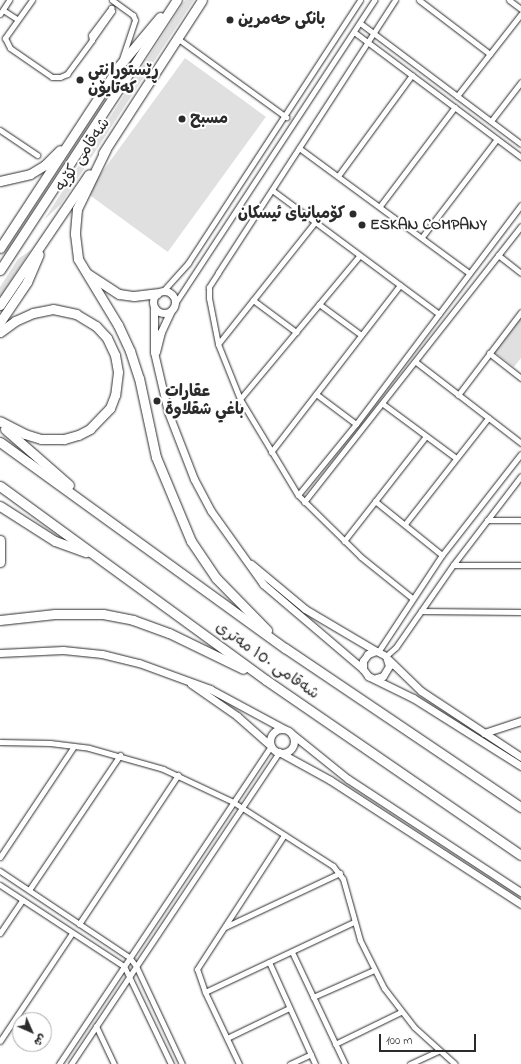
<!DOCTYPE html>
<html>
<head>
<meta charset="utf-8">
<style>
  body { margin:0 }
  #map { position:relative; width:521px; height:1064px; overflow:hidden; background:#fff; font-family:"Indie Flower","Playpen Sans Arabic",sans-serif }
  div>[style] { position:absolute }
  [style*='--x'] { left:calc(var(--x)*1px); top:calc(var(--y)*1px); width:calc(var(--w)*1px); rotate:calc(var(--a)*1deg) }
  .green>* { inset:0; background:#e0e0e0; transform-origin:0 0 }
  .roads { filter:drop-shadow(0 0 1px #2b2b2b) drop-shadow(0 0 1px #2b2b2b) }
  .street>* { height:5px; margin:-2.5px; padding:0 2.5px; transform-origin:2.5px; border-radius:2.5px; background:#fff }
  .secondary>* { height:7px; margin:-3.5px; padding:0 3.5px; transform-origin:3.5px; border-radius:3.5px; background:#fff }
  .secondary>.ring { margin:-3.5px; padding:0; box-sizing:content-box; background:none; border:7px solid #fff; border-radius:50% }
  .highway>* { height:9px; margin:-4.5px; padding:0 4.5px; transform-origin:4.5px; border-radius:4.5px; background:#fff }
  .dots>* { width:11px; height:11px; translate:-50% -50%; box-sizing:border-box; border:2px solid #fff; border-radius:50% }
  span { translate:-50% -50%; white-space:nowrap; text-align:center; line-height:1.15; -webkit-text-stroke:4px #fff; paint-order:stroke }
  .poi-label { font-size:16px; color:#2b2b2b; font-weight:700 }
  .left { translate:0 -50%; text-align:left }
  .right { translate:-100% -50%; text-align:right }
  .street-label { font-size:16px; color:#2b2b2b }
  .north { position:absolute; left:12px; top:1012px; width:40px; height:40px; box-sizing:border-box; background:#fff; border:1px solid #aaa; border-radius:50%; rotate:135deg; font-size:11px; font-weight:700; line-height:16px; text-align:center; color:#2b2b2b }
  .north::after { content:''; display:block; margin:auto; width:14px; height:18px; background:#2b2b2b; clip-path:polygon(50% 0,100% 100%,50% 72%,0 100%) }
  .scale { position:absolute; left:379px; top:1034px; width:97px; height:18px; box-sizing:border-box; border:2px solid #2b2b2b; border-top:0; padding-left:5px; font-size:12px; line-height:14px; white-space:nowrap; color:#2b2b2b; -webkit-text-stroke:3px #fff; paint-order:stroke }
</style>
</head>
<body>
<div id="map">
  <div class="green">
    <i style="clip-path:polygon(185px 0,194px 0,61px 204px,44px 220px)"></i>
    <i style="left:185px;top:58px;width:100px;height:167px;rotate:36deg"></i>
    <i style="clip-path:polygon(31px 250px,0 297px,0 287px,18px 259px)"></i>
    <i style="clip-path:polygon(521px 317px,521px 358px,514px 367px,494px 352px)"></i>
  </div>
  <div class="roads">
    <div class="street">
      <i style="--x:32;--y:0;--w:47;--a:125.4"></i>
      <i style="--x:5;--y:38;--w:11;--a:63"></i>
      <i style="--x:10;--y:48;--w:51;--a:34.6"></i>
      <i style="--x:52;--y:77;--w:8;--a:0"></i>
      <i style="--x:60;--y:77;--w:8;--a:-23"></i>
      <i style="--x:67;--y:74;--w:42;--a:-53.7"></i>
      <i style="--x:112;--y:0;--w:26;--a:36"></i>
      <i style="--x:133;--y:15;--w:5;--a:68"></i>
      <i style="--x:135;--y:20;--w:41;--a:108.4"></i>
      <i style="--x:395;--y:0;--w:325;--a:123"></i>
      <i style="--x:218;--y:273;--w:17;--a:123"></i>
      <i style="--x:209;--y:287;--w:11;--a:90"></i>
      <i style="--x:209;--y:298;--w:47;--a:78.9"></i>
      <i style="--x:218;--y:344;--w:59;--a:68.2"></i>
      <i style="--x:240;--y:399;--w:112;--a:58.9"></i>
      <i style="--x:298;--y:495;--w:88;--a:44.5"></i>
      <i style="--x:361;--y:557;--w:65;--a:38.8"></i>
      <i style="--x:419;--y:0;--w:89;--a:37.3"></i>
      <i style="--x:509;--y:0;--w:15;--a:37"></i>
      <i style="--x:111;--y:8;--w:3;--a:72"></i>
      <i style="--x:112;--y:11;--w:35;--a:125"></i>
      <i style="--x:92;--y:40;--w:5;--a:-101"></i>
      <i style="--x:91;--y:35;--w:34;--a:-53"></i>
      <i style="--x:3;--y:10;--w:17;--a:33"></i>
      <i style="--x:0;--y:14;--w:17;--a:-57"></i>
      <i style="--x:360;--y:23;--w:201;--a:36.9"></i>
      <i style="--x:354;--y:32;--w:209;--a:36.8"></i>
      <i style="--x:177;--y:38;--w:135;--a:35.9"></i>
      <i style="--x:457;--y:96;--w:104;--a:-52"></i>
      <i style="--x:491;--y:121;--w:49;--a:-52.4"></i>
      <i style="--x:0;--y:130;--w:45;--a:34"></i>
      <i style="--x:299;--y:148;--w:211;--a:36.3"></i>
      <i style="--x:338;--y:176;--w:125;--a:-53.8"></i>
      <i style="--x:272;--y:190;--w:208;--a:36.6"></i>
      <i style="--x:380;--y:206;--w:124;--a:-52.9"></i>
      <i style="--x:422;--y:237;--w:123;--a:-52.6"></i>
      <i style="--x:498;--y:255;--w:29;--a:38"></i>
      <i style="--x:163;--y:291;--w:38;--a:-48"></i>
      <i style="--x:188;--y:263;--w:314;--a:-56.8"></i>
      <i style="--x:253;--y:300;--w:54;--a:36.7"></i>
      <i style="--x:319;--y:304;--w:52;--a:36.4"></i>
      <i style="--x:174;--y:305;--w:365;--a:-56.7"></i>
      <i style="--x:218;--y:344;--w:156;--a:-51.5"></i>
      <i style="--x:489;--y:353;--w:41;--a:38"></i>
      <i style="--x:416;--y:362;--w:133;--a:37.6"></i>
      <i style="--x:316;--y:394;--w:50;--a:36.9"></i>
      <i style="--x:458;--y:395;--w:104;--a:-52.8"></i>
      <i style="--x:240;--y:399;--w:187;--a:-50.2"></i>
      <i style="--x:383;--y:404;--w:91;--a:36.5"></i>
      <i style="--x:271;--y:452;--w:211;--a:-52.3"></i>
      <i style="--x:298;--y:495;--w:92;--a:-50.8"></i>
      <i style="--x:356;--y:424;--w:274;--a:-53"></i>
      <i style="--x:375;--y:501;--w:86;--a:38.9"></i>
      <i style="--x:304;--y:502;--w:351;--a:-51.8"></i>
      <i style="--x:487;--y:520;--w:34;--a:0"></i>
      <i style="--x:405;--y:524;--w:135;--a:-51.9"></i>
      <i style="--x:344;--y:541;--w:133;--a:-52"></i>
      <i style="--x:453;--y:565;--w:68;--a:0"></i>
      <i style="--x:421;--y:611;--w:100;--a:0.6"></i>
      <i style="--x:378;--y:652;--w:116;--a:-56.6"></i>
      <i style="--x:442;--y:555;--w:128;--a:-52"></i>
      <i style="--x:386;--y:656;--w:13;--a:-42"></i>
      <i style="--x:396;--y:647;--w:100;--a:-55.2"></i>
      <i style="--x:453;--y:565;--w:112;--a:-52.6"></i>
      <i style="--x:0;--y:742;--w:50;--a:1.1"></i>
      <i style="--x:50;--y:743;--w:39;--a:7"></i>
      <i style="--x:89;--y:748;--w:77;--a:15.8"></i>
      <i style="--x:163;--y:769;--w:77;--a:25.2"></i>
      <i style="--x:233;--y:802;--w:119;--a:32.6"></i>
      <i style="--x:333;--y:866;--w:16;--a:52"></i>
      <i style="--x:343;--y:879;--w:63;--a:74.4"></i>
      <i style="--x:360;--y:940;--w:54;--a:63.4"></i>
      <i style="--x:384;--y:988;--w:49;--a:52.4"></i>
      <i style="--x:414;--y:1027;--w:55;--a:42.1"></i>
      <i style="--x:0;--y:857;--w:133;--a:-56.3"></i>
      <i style="--x:0;--y:871;--w:155;--a:33.7"></i>
      <i style="--x:129;--y:957;--w:11;--a:52"></i>
      <i style="--x:136;--y:966;--w:108;--a:64.9"></i>
      <i style="--x:0;--y:885;--w:148;--a:33.2"></i>
      <i style="--x:124;--y:966;--w:109;--a:64.4"></i>
      <i style="--x:29;--y:890;--w:163;--a:-56"></i>
      <i style="--x:79;--y:924;--w:179;--a:-56.4"></i>
      <i style="--x:225;--y:927;--w:127;--a:-25.2"></i>
      <i style="--x:0;--y:933;--w:40;--a:-56"></i>
      <i style="--x:292;--y:952;--w:124;--a:64.7"></i>
      <i style="--x:269;--y:962;--w:112;--a:65.7"></i>
      <i style="--x:205;--y:992;--w:165;--a:-25.2"></i>
      <i style="--x:313;--y:997;--w:67;--a:-23.9"></i>
      <i style="--x:96;--y:1026;--w:42;--a:64.7"></i>
      <i style="--x:227;--y:1038;--w:69;--a:-25.8"></i>
      <i style="--x:0;--y:1041;--w:130;--a:-56.3"></i>
      <i style="--x:335;--y:1044;--w:73;--a:-25.9"></i>
      <i style="--x:59;--y:1064;--w:382;--a:-56.3"></i>
      <i style="--x:71;--y:1064;--w:375;--a:-56.3"></i>
      <i style="--x:239;--y:1064;--w:80;--a:-115.3"></i>
      <i style="--x:205;--y:992;--w:24;--a:-109"></i>
      <i style="--x:197;--y:969;--w:160;--a:-57"></i>
      <i style="--x:290;--y:1064;--w:23;--a:-25"></i>
      <i style="--x:410;--y:1064;--w:31;--a:-25"></i>
    </div>
    <div class="secondary">
      <i class="ring" style="left:153px;top:291px;width:15px;height:15px"></i>
      <i style="--x:154;--y:309;--w:43;--a:90"></i>
      <i style="--x:154;--y:352;--w:62;--a:76.9"></i>
      <i style="--x:168;--y:412;--w:72;--a:68.8"></i>
      <i style="--x:194;--y:479;--w:36;--a:62"></i>
      <i style="--x:211;--y:511;--w:90;--a:54.5"></i>
      <i style="--x:263;--y:584;--w:131;--a:40.4"></i>
      <i style="--x:156;--y:352;--w:21;--a:-76"></i>
      <i style="--x:161;--y:332;--w:23;--a:-65"></i>
      <i style="--x:251;--y:564;--w:70;--a:39.8"></i>
      <i style="--x:305;--y:609;--w:82;--a:30.6"></i>
      <i style="--x:0;--y:653;--w:63;--a:-2.7"></i>
      <i style="--x:63;--y:650;--w:39;--a:6"></i>
      <i style="--x:102;--y:654;--w:38;--a:14"></i>
      <i style="--x:139;--y:663;--w:76;--a:20.1"></i>
      <i style="--x:210;--y:689;--w:84;--a:28.4"></i>
      <i style="--x:388;--y:659;--w:46;--a:44.1"></i>
      <i style="--x:421;--y:691;--w:120;--a:33.4"></i>
      <i style="--x:376;--y:678;--w:7;--a:-16"></i>
      <i style="--x:383;--y:676;--w:12;--a:-59"></i>
      <i style="--x:389;--y:666;--w:10;--a:-107"></i>
      <i style="--x:386;--y:656;--w:11;--a:-153"></i>
      <i style="--x:376;--y:651;--w:9;--a:159"></i>
      <i style="--x:368;--y:654;--w:9;--a:126"></i>
      <i style="--x:363;--y:661;--w:8;--a:90"></i>
      <i style="--x:363;--y:669;--w:9;--a:54"></i>
      <i style="--x:368;--y:676;--w:50;--a:26.1"></i>
      <i style="--x:413;--y:698;--w:128;--a:32.2"></i>
      <i style="--x:191;--y:684;--w:56;--a:34.8"></i>
      <i style="--x:237;--y:716;--w:45;--a:41.4"></i>
      <i class="ring" style="left:270px;top:729px;width:17px;height:17px"></i>
      <i style="--x:484;--y:733;--w:39;--a:-18"></i>
      <i style="--x:292;--y:734;--w:72;--a:38.8"></i>
      <i style="--x:348;--y:779;--w:207;--a:33.2"></i>
      <i style="--x:279;--y:752;--w:58;--a:28.8"></i>
      <i style="--x:330;--y:780;--w:228;--a:33"></i>
    </div>
    <div class="highway">
      <i style="--x:106;--y:149;--w:67;--a:115.8"></i>
      <i style="--x:77;--y:209;--w:25;--a:95"></i>
      <i style="--x:75;--y:234;--w:25;--a:83"></i>
      <i style="--x:78;--y:259;--w:77;--a:58.8"></i>
      <i style="--x:118;--y:325;--w:29;--a:65"></i>
      <i style="--x:130;--y:351;--w:28;--a:72"></i>
      <i style="--x:139;--y:378;--w:81;--a:77.9"></i>
      <i style="--x:156;--y:457;--w:91;--a:67.4"></i>
      <i style="--x:191;--y:541;--w:45;--a:56"></i>
      <i style="--x:216;--y:578;--w:73;--a:45.6"></i>
      <i style="--x:103;--y:153;--w:182;--a:-57.1"></i>
      <i style="--x:0;--y:181;--w:31;--a:-13"></i>
      <i style="--x:30;--y:174;--w:17;--a:-31"></i>
      <i style="--x:45;--y:165;--w:21;--a:-45"></i>
      <i style="--x:0;--y:248;--w:217;--a:-56.8"></i>
      <i style="--x:119;--y:66;--w:64;--a:-50.1"></i>
      <i style="--x:0;--y:270;--w:323;--a:-56.8"></i>
      <i style="--x:88;--y:274;--w:37;--a:33"></i>
      <i style="--x:119;--y:294;--w:15;--a:8"></i>
      <i style="--x:134;--y:296;--w:23;--a:-7"></i>
      <i style="--x:0;--y:305;--w:158;--a:-55.8"></i>
      <i style="--x:0;--y:322;--w:48;--a:-56"></i>
      <i style="--x:27;--y:282;--w:30;--a:-67"></i>
      <i style="--x:0;--y:332;--w:19;--a:-36"></i>
      <i style="--x:15;--y:321;--w:20;--a:-24"></i>
      <i style="--x:33;--y:313;--w:20;--a:-11"></i>
      <i style="--x:53;--y:309;--w:24;--a:12"></i>
      <i style="--x:76;--y:314;--w:23;--a:31"></i>
      <i style="--x:96;--y:326;--w:16;--a:47"></i>
      <i style="--x:107;--y:338;--w:19;--a:65"></i>
      <i style="--x:115;--y:355;--w:17;--a:80"></i>
      <i style="--x:118;--y:372;--w:23;--a:97"></i>
      <i style="--x:115;--y:395;--w:14;--a:111"></i>
      <i style="--x:110;--y:408;--w:29;--a:134"></i>
      <i style="--x:90;--y:429;--w:13;--a:153"></i>
      <i style="--x:78;--y:435;--w:15;--a:164"></i>
      <i style="--x:64;--y:439;--w:23;--a:180"></i>
      <i style="--x:41;--y:439;--w:17;--a:-163"></i>
      <i style="--x:25;--y:434;--w:28;--a:-153"></i>
      <i style="--x:5;--y:429;--w:85;--a:41.2"></i>
      <i style="--x:0;--y:442;--w:352;--a:35.9"></i>
      <i style="--x:285;--y:648;--w:285;--a:34"></i>
      <i style="--x:0;--y:486;--w:329;--a:36.1"></i>
      <i style="--x:266;--y:680;--w:309;--a:34.5"></i>
      <i style="--x:0;--y:506;--w:65;--a:32.5"></i>
      <i style="--x:55;--y:541;--w:33;--a:20"></i>
      <i style="--x:0;--y:540;--w:22;--a:90"></i>
      <i style="--x:0;--y:620;--w:55;--a:-6.2"></i>
      <i style="--x:55;--y:614;--w:48;--a:0"></i>
      <i style="--x:103;--y:614;--w:31;--a:11"></i>
      <i style="--x:133;--y:620;--w:38;--a:20"></i>
      <i style="--x:169;--y:633;--w:82;--a:25.9"></i>
    </div>
  </div>
  <div class="dots">
    <i style="left:230px;top:20px;background:#2b2b2b"></i>
    <i style="left:80px;top:80px;background:#2b2b2b"></i>
    <i style="left:182px;top:119px;background:#2b2b2b"></i>
    <i style="left:353px;top:214px;background:#2b2b2b"></i>
    <i style="left:362px;top:225px;background:#2b2b2b"></i>
    <i style="left:157px;top:401px;background:#2b2b2b"></i>
  </div>
  <div class="poi-label">
    <span class="left" style="left:238px;top:20px">بانكی حه‌مرین</span>
    <span class="left" style="left:88px;top:80px">ڕێستورانتی<br>کەتایۆن</span>
    <span class="left" style="left:190px;top:119px">مسبح</span>
    <span class="right" style="left:345px;top:214px">کۆمپانیای ئیسکان</span>
    <span class="left" style="left:370px;top:225px">ESKAN COMPANY</span>
    <span class="left" style="left:165px;top:401px">عقارات<br>باغي شقلاوة</span>
  </div>
  <div class="street-label">
    <span style="left:83px;top:155px;rotate:-56deg">شەقامی کۆیە</span>
    <span style="left:267px;top:661px;rotate:35deg">شەقامی ١٥٠ مەتری</span>
  </div>
  <div class="north">ش</div>
  <div class="scale">100 m</div>
</div>
</body>
</html>
